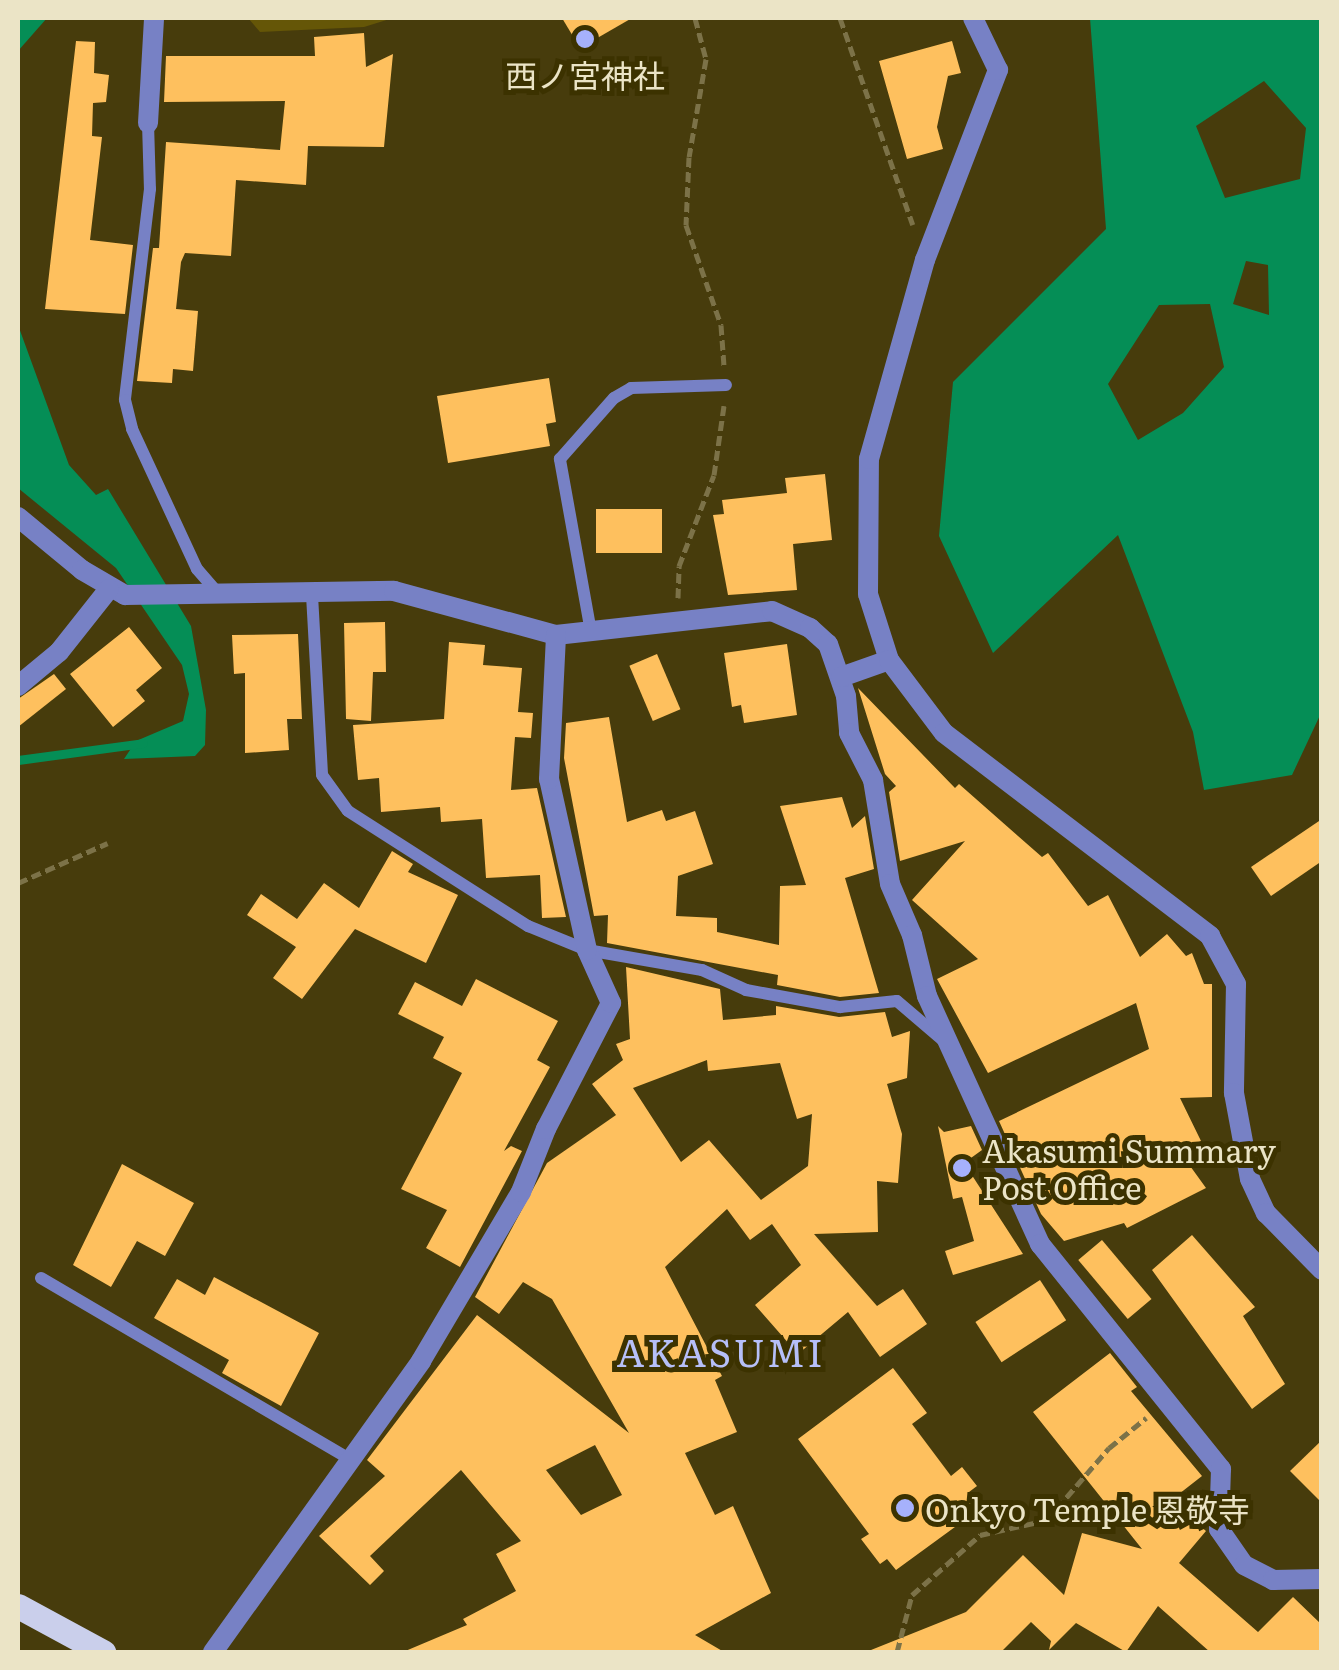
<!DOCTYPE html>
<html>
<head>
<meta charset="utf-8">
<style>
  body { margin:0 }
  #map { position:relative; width:1339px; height:1670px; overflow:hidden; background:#473c0c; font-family:Literata,"Noto Sans JP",serif }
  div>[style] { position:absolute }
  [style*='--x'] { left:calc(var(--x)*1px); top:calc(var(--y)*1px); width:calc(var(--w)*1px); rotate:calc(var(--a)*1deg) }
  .green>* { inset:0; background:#655607 }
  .water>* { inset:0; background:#058e56 }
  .stream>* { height:9px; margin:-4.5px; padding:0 4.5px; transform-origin:4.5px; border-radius:4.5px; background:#058e56 }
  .building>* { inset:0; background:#fec05e; transform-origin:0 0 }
  .path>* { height:5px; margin-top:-2.5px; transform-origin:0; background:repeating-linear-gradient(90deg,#7c7248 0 10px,transparent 0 15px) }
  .lane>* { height:12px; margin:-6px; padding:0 6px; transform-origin:6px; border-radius:6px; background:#7781c5 }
  .street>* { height:20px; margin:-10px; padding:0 10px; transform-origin:10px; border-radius:10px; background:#7781c5 }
  .primary>* { height:25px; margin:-12.5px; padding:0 12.5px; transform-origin:12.5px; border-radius:12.5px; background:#cacfeb }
  .dots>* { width:28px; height:28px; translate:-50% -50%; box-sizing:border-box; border:5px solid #3c3200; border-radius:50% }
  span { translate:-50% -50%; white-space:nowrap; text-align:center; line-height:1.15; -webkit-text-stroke:10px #3c3200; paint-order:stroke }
  .poi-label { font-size:32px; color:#ebe4c6 }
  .left { translate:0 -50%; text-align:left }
  .quarter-label { font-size:38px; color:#b6bff8; letter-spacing:2.5px }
  .frame { position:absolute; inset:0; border:20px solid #ebe4c6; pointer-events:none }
</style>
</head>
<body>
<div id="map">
  <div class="green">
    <i style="clip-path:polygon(248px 18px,393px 18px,364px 27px,260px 32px)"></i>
  </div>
  <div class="water">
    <i style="clip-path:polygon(18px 18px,47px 18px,18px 51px)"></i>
    <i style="clip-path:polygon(evenodd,1090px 18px,1321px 18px,1322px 711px,1292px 775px,1204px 790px,1193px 732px,1118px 535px,993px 653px,939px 536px,953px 382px,1106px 229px,1090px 18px,1264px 81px,1306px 128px,1300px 179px,1225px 198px,1196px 126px,1264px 81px,1090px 18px,1246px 261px,1268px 265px,1269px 315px,1233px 304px,1246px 261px,1090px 18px,1210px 304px,1224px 367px,1183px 413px,1138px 440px,1108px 384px,1159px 305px,1210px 304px)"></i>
    <i style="clip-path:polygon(18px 325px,69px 465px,96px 495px,108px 489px,191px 626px,206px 710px,205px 745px,195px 756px,124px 759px,136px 741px,183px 721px,189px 694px,182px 665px,116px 568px,18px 488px)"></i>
  </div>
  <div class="stream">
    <i style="--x:18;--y:760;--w:126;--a:-7.7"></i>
  </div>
  <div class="building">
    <i style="clip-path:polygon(562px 18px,632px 18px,580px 48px)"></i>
    <i style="clip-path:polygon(364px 33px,366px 67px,393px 54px,384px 147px,308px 146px,306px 185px,236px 180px,231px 256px,185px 253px,181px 262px,176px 309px,198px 311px,193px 371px,173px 369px,172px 383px,137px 381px,153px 248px,159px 248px,166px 142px,280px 150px,285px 101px,164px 102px,166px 56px,315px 56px,314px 37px)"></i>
    <i style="clip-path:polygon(76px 41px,95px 42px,94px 73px,109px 75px,106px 102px,93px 103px,92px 136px,102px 137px,90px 240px,133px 245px,125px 314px,45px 309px)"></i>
    <i style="clip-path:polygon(952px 41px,961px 73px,948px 76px,937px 127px,943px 149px,907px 159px,879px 61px)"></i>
    <i style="clip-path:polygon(549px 378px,556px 422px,546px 424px,550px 446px,448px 463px,437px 396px)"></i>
    <i style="clip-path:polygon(825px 474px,832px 540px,793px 544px,797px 590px,728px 595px,713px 515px,724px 514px,722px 500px,787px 493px,785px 478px)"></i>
    <i style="left:662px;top:509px;width:44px;height:66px;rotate:90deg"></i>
    <i style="clip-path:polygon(385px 622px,386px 672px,373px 672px,371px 721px,346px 719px,344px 623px)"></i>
    <i style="clip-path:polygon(129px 627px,162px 668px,136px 690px,145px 701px,113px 727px,70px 674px)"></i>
    <i style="clip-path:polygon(298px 634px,302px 719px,287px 719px,289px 750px,245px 753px,245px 673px,234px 674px,232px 635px)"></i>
    <i style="clip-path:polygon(449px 642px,485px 645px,483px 665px,522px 668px,518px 712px,533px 713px,531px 738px,515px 737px,511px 790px,537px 788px,566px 917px,542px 918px,540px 875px,486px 878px,482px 819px,441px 822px,440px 807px,381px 812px,379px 778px,358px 780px,353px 725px,444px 719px)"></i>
    <i style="clip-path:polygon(787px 644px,797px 715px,744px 723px,741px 705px,732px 707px,724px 653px)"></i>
    <i style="left:657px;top:654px;width:60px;height:30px;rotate:67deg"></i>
    <i style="clip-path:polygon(54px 674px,66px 689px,18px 727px,18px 699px)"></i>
    <i style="clip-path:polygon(858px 688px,955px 788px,959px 784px,1042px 857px,1048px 853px,1088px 906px,1108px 895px,1140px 957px,1167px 934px,1186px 956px,1192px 953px,1204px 984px,1212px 984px,1212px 1097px,1180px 1098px,1201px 1141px,1180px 1152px,1206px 1188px,1127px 1228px,1124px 1223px,1064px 1241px,1041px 1214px,999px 1121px,1149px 1049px,1136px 1003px,988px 1073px,937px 979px,978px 959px,912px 900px,965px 841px,900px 861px,889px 792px,896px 786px,885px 774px)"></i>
    <i style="clip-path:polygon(609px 717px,627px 822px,662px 810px,666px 821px,695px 811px,713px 864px,678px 876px,676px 916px,717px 918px,717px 932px,779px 945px,780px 886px,806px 885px,780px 806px,842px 797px,852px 828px,865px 816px,874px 869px,845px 878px,879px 993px,840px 997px,777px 985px,778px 975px,607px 943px,608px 915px,594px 916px,564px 758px,566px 723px)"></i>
    <i style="clip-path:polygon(1322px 819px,1322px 861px,1271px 896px,1251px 867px)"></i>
    <i style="clip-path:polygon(392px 851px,413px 864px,408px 872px,458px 895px,426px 963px,355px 929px,302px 999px,273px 978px,296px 947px,247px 915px,261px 894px,297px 919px,324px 883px,359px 908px)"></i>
    <i style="clip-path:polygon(evenodd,626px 967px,720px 989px,723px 1020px,776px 1015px,776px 1006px,839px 1017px,885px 1012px,892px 1037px,910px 1031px,907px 1078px,887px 1084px,902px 1134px,898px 1183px,877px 1181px,878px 1232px,814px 1234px,877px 1306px,903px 1289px,927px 1324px,880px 1357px,848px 1312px,798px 1354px,755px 1305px,801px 1265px,772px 1224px,750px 1240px,727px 1209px,665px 1267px,722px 1376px,715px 1380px,737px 1432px,685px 1453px,715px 1515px,733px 1506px,771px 1593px,695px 1635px,724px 1652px,403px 1652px,467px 1625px,463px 1619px,516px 1591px,496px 1554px,521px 1541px,461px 1470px,370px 1556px,384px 1571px,370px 1585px,319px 1536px,385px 1476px,367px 1460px,477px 1315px,629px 1433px,552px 1299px,523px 1282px,499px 1314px,475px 1297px,547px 1163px,616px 1115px,592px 1084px,623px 1060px,616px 1044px,630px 1039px,626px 967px,707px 1060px,708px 1071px,780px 1063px,797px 1119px,812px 1114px,808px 1166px,761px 1200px,709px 1140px,681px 1162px,633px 1088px,707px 1060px,626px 967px,595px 1445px,622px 1495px,581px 1515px,546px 1470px,595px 1445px)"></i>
    <i style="clip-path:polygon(476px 979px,558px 1021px,537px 1060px,550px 1067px,504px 1151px,511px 1146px,522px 1151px,460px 1267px,426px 1248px,447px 1210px,401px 1189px,462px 1073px,433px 1058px,444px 1037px,398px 1014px,415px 982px,462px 1006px)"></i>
    <i style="clip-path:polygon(938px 1126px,944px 1132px,971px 1126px,982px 1150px,964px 1163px,1023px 1254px,953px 1275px,945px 1251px,974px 1241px,962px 1197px,953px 1199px)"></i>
    <i style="clip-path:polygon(122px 1164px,194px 1203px,165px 1256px,137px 1241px,111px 1287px,73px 1265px)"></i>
    <i style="clip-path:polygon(1192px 1235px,1255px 1307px,1243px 1316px,1285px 1384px,1252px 1409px,1152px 1270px)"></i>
    <i style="left:1102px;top:1240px;width:77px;height:31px;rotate:50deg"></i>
    <i style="clip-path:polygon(214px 1277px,319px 1333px,281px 1406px,222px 1373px,229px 1360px,154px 1318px,177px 1279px,205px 1295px)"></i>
    <i style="left:1040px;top:1280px;width:48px;height:77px;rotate:57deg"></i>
    <i style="clip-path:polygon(1110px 1353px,1137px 1387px,1131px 1391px,1202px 1476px,1170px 1501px,1206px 1531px,1179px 1563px,1258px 1632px,1293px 1597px,1322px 1625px,1322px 1652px,1210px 1652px,1158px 1606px,1126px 1652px,1076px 1623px,1049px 1650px,1051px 1641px,1031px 1622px,1001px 1652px,866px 1652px,966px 1612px,1023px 1555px,1064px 1595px,1082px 1533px,1142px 1549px,1033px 1412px)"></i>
    <i style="clip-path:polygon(893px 1368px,927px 1413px,912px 1424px,951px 1476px,962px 1467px,977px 1486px,969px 1492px,981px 1508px,896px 1570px,887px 1559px,880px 1564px,861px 1539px,869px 1534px,798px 1439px)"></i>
    <i style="clip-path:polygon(1322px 1440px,1322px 1503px,1290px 1471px)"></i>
  </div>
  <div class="path">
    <i style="--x:695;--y:18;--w:42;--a:75"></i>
    <i style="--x:706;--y:59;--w:99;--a:99.8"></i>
    <i style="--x:689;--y:157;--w:68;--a:92.5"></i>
    <i style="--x:686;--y:225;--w:106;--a:70.7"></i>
    <i style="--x:721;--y:325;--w:41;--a:85.8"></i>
    <i style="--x:840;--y:18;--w:219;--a:70.6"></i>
    <i style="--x:678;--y:598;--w:32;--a:-88"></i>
    <i style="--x:679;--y:566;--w:97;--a:-69"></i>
    <i style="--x:714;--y:475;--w:70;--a:-81.8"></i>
    <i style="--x:18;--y:883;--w:98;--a:-24"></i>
    <i style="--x:897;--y:1652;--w:59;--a:-75.3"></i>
    <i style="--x:912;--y:1595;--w:91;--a:-41.4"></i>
    <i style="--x:980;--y:1535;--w:69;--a:-12.6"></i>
    <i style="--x:1047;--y:1520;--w:95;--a:-49.3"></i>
    <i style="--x:1109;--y:1448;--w:48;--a:-39"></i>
  </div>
  <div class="lane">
    <i style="--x:148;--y:123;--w:66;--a:88.3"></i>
    <i style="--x:150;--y:189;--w:212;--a:96.8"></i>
    <i style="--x:125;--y:400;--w:30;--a:76"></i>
    <i style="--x:132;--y:429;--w:154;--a:65.1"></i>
    <i style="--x:197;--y:569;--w:33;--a:49"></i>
    <i style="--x:312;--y:595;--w:180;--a:86.8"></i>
    <i style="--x:322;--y:775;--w:44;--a:54.2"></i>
    <i style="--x:348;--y:811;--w:214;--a:32.6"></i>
    <i style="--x:528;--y:926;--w:64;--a:22.1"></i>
    <i style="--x:587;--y:950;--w:117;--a:9.9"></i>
    <i style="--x:702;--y:970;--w:48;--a:24.4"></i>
    <i style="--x:746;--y:990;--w:96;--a:10.3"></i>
    <i style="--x:840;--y:1007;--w:57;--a:-6"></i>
    <i style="--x:897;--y:1001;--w:63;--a:40.5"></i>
    <i style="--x:591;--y:632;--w:176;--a:-100.2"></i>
    <i style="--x:560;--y:459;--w:81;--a:-48.5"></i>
    <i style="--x:614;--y:398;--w:20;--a:-30"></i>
    <i style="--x:631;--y:388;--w:95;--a:-1.8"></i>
    <i style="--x:41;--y:1278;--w:358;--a:30.4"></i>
  </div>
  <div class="street">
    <i style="--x:148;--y:123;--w:105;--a:-86.7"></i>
    <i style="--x:18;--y:517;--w:83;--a:39.6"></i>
    <i style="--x:82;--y:570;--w:50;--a:30.2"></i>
    <i style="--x:125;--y:595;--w:269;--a:-0.9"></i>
    <i style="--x:394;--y:591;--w:168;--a:15.2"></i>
    <i style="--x:556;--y:635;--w:217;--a:-6.3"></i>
    <i style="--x:772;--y:611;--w:42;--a:24.1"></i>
    <i style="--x:810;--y:628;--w:24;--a:42"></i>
    <i style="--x:828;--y:644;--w:55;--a:70.9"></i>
    <i style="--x:846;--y:696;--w:37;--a:85"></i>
    <i style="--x:849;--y:733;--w:53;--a:62.9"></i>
    <i style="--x:873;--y:780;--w:105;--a:80.7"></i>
    <i style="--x:890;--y:884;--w:56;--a:66.7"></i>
    <i style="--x:912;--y:935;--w:63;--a:76.2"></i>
    <i style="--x:927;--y:996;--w:273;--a:65.5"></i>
    <i style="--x:1040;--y:1244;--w:289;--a:51.2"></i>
    <i style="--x:1221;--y:1469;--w:60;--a:91.9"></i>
    <i style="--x:1219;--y:1529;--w:44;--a:55.2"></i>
    <i style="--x:1244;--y:1565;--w:33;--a:27"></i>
    <i style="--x:1273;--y:1580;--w:49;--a:-1.2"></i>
    <i style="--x:889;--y:660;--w:69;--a:-107.7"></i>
    <i style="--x:868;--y:594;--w:135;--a:-89.6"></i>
    <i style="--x:869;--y:459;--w:207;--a:-74.3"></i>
    <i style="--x:925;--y:260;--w:204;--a:-69"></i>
    <i style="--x:998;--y:70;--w:58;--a:-115.7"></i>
    <i style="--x:841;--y:677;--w:51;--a:-19.5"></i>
    <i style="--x:889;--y:660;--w:91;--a:53"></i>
    <i style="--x:944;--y:733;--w:335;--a:37.3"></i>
    <i style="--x:1210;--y:936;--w:55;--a:61.6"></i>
    <i style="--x:1236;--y:984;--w:109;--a:91.1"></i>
    <i style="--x:1234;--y:1093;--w:87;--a:79.5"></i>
    <i style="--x:1250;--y:1179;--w:38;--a:65"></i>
    <i style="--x:1266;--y:1213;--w:80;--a:45.5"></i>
    <i style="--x:18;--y:686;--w:53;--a:-39.7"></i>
    <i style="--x:59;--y:652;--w:80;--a:-51.6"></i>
    <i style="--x:213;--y:1652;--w:358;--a:-54.4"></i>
    <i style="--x:421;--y:1361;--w:196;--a:-59.4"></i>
    <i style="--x:521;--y:1192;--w:68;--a:-68.4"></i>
    <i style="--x:546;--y:1129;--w:142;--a:-62.7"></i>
    <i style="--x:611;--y:1003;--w:58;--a:-114.4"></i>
    <i style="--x:587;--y:950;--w:175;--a:-102.5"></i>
    <i style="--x:549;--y:779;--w:144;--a:-87.2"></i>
  </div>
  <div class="primary">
    <i style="--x:18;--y:1606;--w:97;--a:28.4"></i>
  </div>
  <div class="dots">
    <i style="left:585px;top:39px;background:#a6b1fc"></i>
    <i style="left:962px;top:1168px;background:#a6b1fc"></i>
    <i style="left:905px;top:1508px;background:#a6b1fc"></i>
  </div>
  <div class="poi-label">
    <span style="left:585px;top:74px">西ノ宮神社</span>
    <span class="left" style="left:982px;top:1168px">Akasumi Summary<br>Post Office</span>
    <span class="left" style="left:925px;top:1508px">Onkyo Temple 恩敬寺</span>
  </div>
  <div class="quarter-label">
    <span style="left:721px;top:1351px">AKASUMI</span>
  </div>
  <div class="frame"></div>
</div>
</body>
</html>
